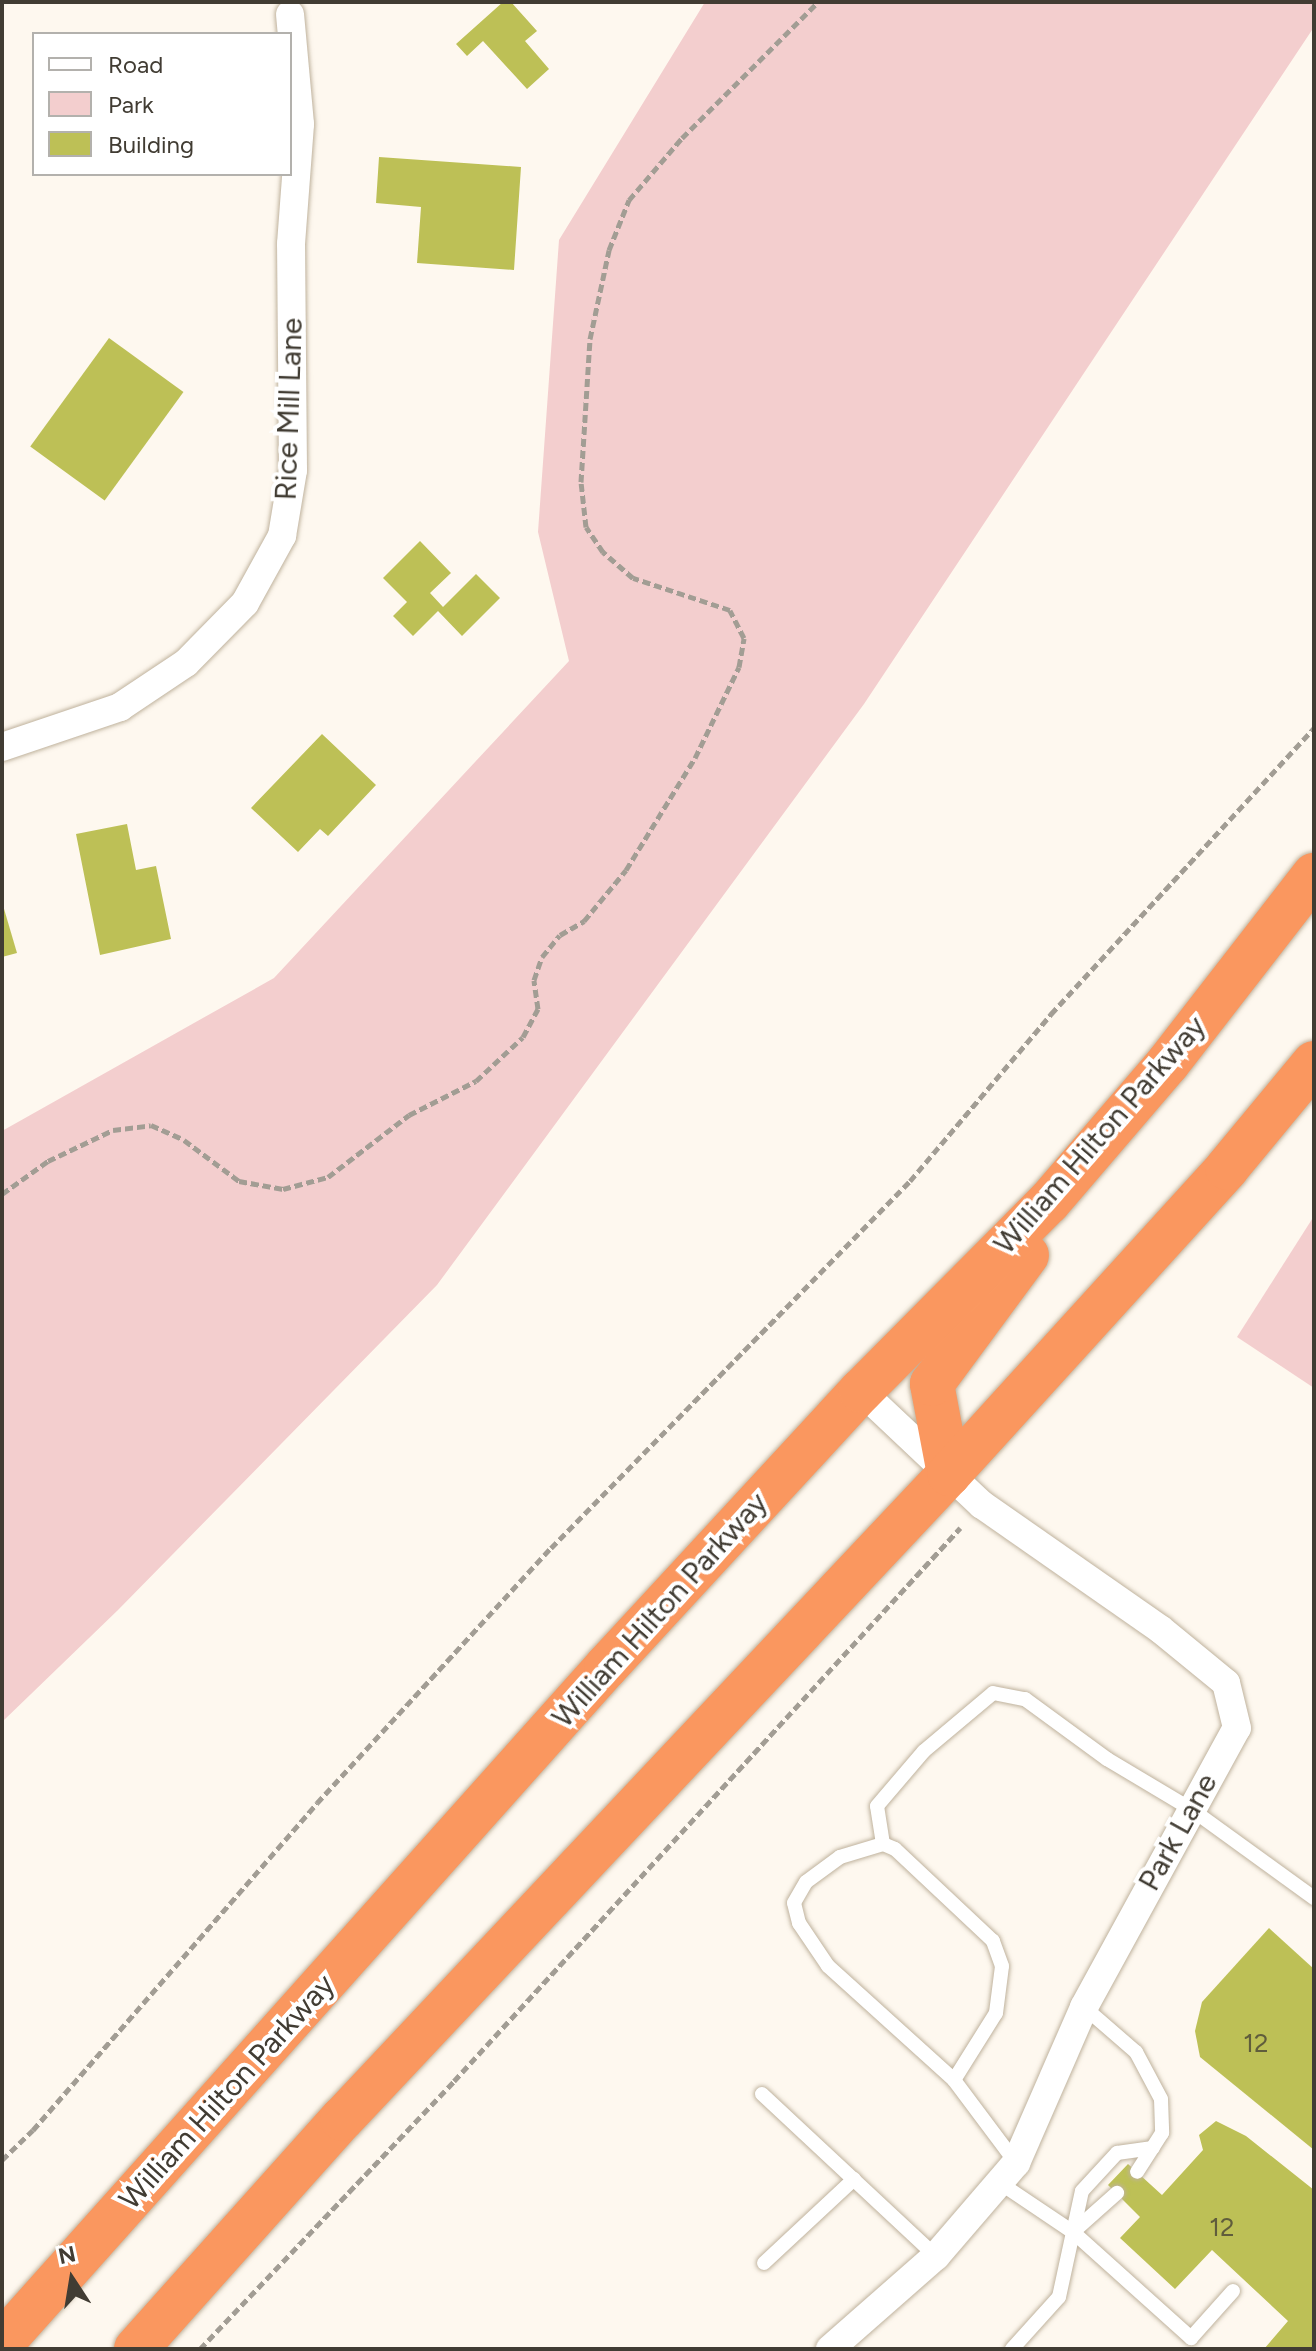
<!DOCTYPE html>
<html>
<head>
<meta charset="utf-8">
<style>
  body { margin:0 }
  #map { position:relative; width:1316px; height:2351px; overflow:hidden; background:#fef8ef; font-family:Figtree,sans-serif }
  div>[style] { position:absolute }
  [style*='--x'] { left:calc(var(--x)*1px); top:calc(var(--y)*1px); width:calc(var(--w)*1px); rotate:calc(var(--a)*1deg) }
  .green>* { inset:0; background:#f3cece }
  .building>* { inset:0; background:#bdc056; transform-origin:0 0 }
  .path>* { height:5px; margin-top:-2.5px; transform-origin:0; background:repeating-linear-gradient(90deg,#a29d94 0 8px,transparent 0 12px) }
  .roads { filter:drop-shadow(0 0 2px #bfb29d) drop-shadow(0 0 2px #bfb29d) }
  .lane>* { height:14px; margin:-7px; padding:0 7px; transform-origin:7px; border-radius:7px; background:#fff }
  .street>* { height:28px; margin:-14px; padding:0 14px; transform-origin:14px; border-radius:14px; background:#fff }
  .highway>* { height:44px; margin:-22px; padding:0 22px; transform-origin:22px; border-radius:22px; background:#fa975f }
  span { translate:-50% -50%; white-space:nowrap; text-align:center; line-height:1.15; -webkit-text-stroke:8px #fff; paint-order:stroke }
  .number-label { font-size:26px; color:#605d3c }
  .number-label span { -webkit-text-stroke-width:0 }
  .street-label { font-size:30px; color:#413c33 }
  .frame { position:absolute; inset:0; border:4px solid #413c33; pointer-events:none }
  .legend { position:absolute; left:32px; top:32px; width:260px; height:144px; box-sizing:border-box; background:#fff; border:2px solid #b3b1ad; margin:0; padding:10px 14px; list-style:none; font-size:24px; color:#413c33 }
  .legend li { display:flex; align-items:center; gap:16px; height:40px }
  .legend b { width:40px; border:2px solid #b3b1ad }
  .north { position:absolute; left:32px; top:2239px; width:80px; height:80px; -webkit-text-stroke:6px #fff; paint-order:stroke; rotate:348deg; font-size:22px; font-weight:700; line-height:32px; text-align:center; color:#413c33 }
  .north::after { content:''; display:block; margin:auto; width:28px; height:36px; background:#413c33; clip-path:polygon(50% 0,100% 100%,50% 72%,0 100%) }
</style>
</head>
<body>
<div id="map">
  <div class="green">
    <i style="clip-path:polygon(705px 2px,1314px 2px,1314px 27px,864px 704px,437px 1285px,118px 1610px,2px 1722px,2px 1131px,274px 978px,569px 661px,538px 532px,559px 240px)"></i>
    <i style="clip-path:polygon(1314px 1216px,1314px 1388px,1237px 1337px)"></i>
  </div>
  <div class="building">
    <i style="clip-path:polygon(503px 2px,511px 2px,537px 31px,525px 41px,549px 69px,527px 89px,483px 41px,467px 56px,456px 44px)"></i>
    <i style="clip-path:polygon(379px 157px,521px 167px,514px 270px,417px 263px,421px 207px,376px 203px)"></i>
    <i style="left:109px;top:338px;width:92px;height:134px;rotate:36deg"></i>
    <i style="clip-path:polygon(420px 541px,451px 573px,430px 593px,443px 607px,476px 574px,500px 598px,462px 636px,438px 611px,413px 636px,393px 616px,407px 602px,383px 578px)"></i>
    <i style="clip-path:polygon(322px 734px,376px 785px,328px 836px,320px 829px,298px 852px,251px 808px)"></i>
    <i style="clip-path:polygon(127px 824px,136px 870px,156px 866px,171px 939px,100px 955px,76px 834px)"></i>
    <i style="clip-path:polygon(2px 902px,17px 953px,2px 957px)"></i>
    <i style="clip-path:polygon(1269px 1928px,1314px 1969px,1314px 2150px,1200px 2057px,1195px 2031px,1202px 2002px)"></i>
    <i style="clip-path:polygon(1216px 2121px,1246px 2136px,1314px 2190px,1314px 2349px,1264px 2349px,1288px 2321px,1212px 2250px,1175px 2289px,1120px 2238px,1140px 2217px,1108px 2185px,1128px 2164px,1162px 2195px,1203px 2150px,1199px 2135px)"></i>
  </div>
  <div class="path">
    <i style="--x:2;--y:1194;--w:57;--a:-35.7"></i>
    <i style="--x:48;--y:1161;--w:72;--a:-25.5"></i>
    <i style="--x:113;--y:1130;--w:38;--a:-7"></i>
    <i style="--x:151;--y:1125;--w:36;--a:24"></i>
    <i style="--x:184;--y:1140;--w:69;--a:36.7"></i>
    <i style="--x:239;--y:1181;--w:45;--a:10.3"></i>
    <i style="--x:283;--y:1189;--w:47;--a:-14.9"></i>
    <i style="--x:328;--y:1177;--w:102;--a:-37.4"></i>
    <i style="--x:409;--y:1115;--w:75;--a:-26.9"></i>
    <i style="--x:476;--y:1081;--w:64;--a:-43.1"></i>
    <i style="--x:523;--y:1037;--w:32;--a:-62"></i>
    <i style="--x:538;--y:1009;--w:29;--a:-98"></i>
    <i style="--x:534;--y:980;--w:24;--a:-71"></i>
    <i style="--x:542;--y:957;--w:28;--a:-51"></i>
    <i style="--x:560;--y:935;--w:28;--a:-30"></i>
    <i style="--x:584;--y:921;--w:66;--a:-50.5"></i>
    <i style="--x:626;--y:870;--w:132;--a:-58.4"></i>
    <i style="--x:695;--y:758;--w:101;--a:-64.2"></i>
    <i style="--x:739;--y:667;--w:29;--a:-80"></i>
    <i style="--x:744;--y:638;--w:31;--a:-117"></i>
    <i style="--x:730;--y:610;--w:102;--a:-161.7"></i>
    <i style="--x:633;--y:578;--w:40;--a:-139"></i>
    <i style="--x:603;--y:552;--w:30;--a:-124"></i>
    <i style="--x:586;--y:527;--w:45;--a:-96.3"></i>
    <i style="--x:581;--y:482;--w:143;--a:-86.4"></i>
    <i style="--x:590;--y:339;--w:91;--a:-77.9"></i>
    <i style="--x:609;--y:250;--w:54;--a:-68.2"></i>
    <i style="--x:629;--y:200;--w:82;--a:-49.5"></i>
    <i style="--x:682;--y:138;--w:192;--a:-45"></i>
    <i style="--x:2;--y:2160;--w:43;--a:-44.1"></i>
    <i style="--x:33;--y:2130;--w:433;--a:-49"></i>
    <i style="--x:317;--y:1803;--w:346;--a:-47.5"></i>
    <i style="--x:551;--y:1548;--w:513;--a:-45.63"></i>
    <i style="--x:910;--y:1181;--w:219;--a:-49.8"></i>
    <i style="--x:1051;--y:1014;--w:389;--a:-47.4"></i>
    <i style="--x:200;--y:2349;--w:369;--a:-46.5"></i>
    <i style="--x:454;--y:2081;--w:750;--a:-47.54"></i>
  </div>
  <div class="roads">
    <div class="lane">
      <i style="--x:883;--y:1844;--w:38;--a:-99"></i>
      <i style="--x:877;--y:1806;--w:72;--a:-49.5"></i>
      <i style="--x:924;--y:1751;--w:90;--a:-40"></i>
      <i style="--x:993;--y:1693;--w:33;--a:11"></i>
      <i style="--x:1025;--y:1699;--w:102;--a:36.2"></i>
      <i style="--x:1107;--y:1759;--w:98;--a:30.8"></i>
      <i style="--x:1191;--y:1809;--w:152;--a:35.9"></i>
      <i style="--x:1084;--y:2007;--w:69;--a:40.9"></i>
      <i style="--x:1136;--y:2052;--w:53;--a:62"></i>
      <i style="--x:1161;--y:2099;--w:34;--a:88"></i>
      <i style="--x:1162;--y:2133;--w:46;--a:122.7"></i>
      <i style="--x:954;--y:2080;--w:79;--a:-57.9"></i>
      <i style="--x:996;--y:2013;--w:47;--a:-82.7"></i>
      <i style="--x:1002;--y:1966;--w:27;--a:-110"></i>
      <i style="--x:993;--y:1941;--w:134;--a:-136.8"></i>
      <i style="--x:895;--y:1849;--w:13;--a:-157"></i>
      <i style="--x:883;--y:1844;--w:45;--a:163.2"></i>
      <i style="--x:840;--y:1857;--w:42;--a:143.7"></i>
      <i style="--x:806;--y:1882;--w:24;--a:120"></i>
      <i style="--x:794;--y:1903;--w:21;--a:76"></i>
      <i style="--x:799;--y:1923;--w:52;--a:56"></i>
      <i style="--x:828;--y:1966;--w:170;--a:42.1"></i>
      <i style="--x:954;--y:2080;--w:104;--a:53.2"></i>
      <i style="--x:762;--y:2094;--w:238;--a:43"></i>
      <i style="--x:1000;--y:2183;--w:88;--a:33.9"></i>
      <i style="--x:1073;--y:2232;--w:59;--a:-41.6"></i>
      <i style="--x:1073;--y:2232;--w:159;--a:41.9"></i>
      <i style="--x:1191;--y:2338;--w:63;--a:-48.2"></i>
      <i style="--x:764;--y:2263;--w:123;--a:-43"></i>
      <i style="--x:1012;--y:2349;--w:70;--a:-47.9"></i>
      <i style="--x:1059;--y:2297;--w:108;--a:-77.8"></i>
      <i style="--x:1082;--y:2191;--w:52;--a:-47.4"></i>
      <i style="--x:1117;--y:2153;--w:36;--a:-8"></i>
    </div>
    <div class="street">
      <i style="--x:2;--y:747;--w:125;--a:-18.7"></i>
      <i style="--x:120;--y:707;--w:79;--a:-33.7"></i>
      <i style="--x:186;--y:663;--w:84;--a:-45.5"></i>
      <i style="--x:245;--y:603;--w:77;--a:-61.1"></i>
      <i style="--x:282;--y:536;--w:67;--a:-80.5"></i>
      <i style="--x:293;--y:470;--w:226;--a:-90.5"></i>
      <i style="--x:291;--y:244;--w:120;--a:-85.7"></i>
      <i style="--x:300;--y:124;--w:110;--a:-95.2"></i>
      <i style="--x:830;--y:2349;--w:141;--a:-41.3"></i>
      <i style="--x:936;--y:2256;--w:123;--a:-49.3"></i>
      <i style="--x:1016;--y:2163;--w:170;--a:-66.4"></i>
      <i style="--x:1084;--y:2007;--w:318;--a:-61.3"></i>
      <i style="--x:1237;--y:1728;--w:46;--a:-103.7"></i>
      <i style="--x:1226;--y:1683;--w:85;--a:-140.7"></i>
      <i style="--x:1160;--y:1629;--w:217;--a:-145.1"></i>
      <i style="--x:982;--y:1505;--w:166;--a:-136.7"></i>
    </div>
    <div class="highway">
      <i style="--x:949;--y:1474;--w:92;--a:-100.7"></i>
      <i style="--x:932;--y:1384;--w:160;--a:-53.6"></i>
      <i style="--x:2;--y:2343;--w:907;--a:-48.22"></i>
      <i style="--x:606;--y:1667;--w:376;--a:-47.3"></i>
      <i style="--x:861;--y:1391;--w:265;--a:-45.2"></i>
      <i style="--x:1048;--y:1203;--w:184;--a:-49.4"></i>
      <i style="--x:1168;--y:1063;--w:238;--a:-52.2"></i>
      <i style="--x:136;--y:2349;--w:309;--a:-48.2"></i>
      <i style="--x:342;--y:2119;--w:886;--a:-46.74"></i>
      <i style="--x:949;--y:1474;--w:413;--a:-47.7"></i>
      <i style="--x:1227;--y:1168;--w:136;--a:-50.4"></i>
    </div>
  </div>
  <div class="number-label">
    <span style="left:1256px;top:2044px">12</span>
    <span style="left:1222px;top:2228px">12</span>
  </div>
  <div class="street-label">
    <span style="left:289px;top:409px;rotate:-88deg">Rice Mill Lane</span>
    <span style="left:1100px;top:1135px;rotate:-49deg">William Hilton Parkway</span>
    <span style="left:660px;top:1610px;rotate:-48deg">William Hilton Parkway</span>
    <span style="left:1178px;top:1832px;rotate:-61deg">Park Lane</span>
    <span style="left:227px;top:2092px;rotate:-48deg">William Hilton Parkway</span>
  </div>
  <div class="frame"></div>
  <ul class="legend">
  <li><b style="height:10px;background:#fff"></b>Road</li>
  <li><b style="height:22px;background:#f3cece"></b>Park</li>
  <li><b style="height:22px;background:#bdc056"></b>Building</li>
  </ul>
  <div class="north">N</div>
</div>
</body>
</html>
